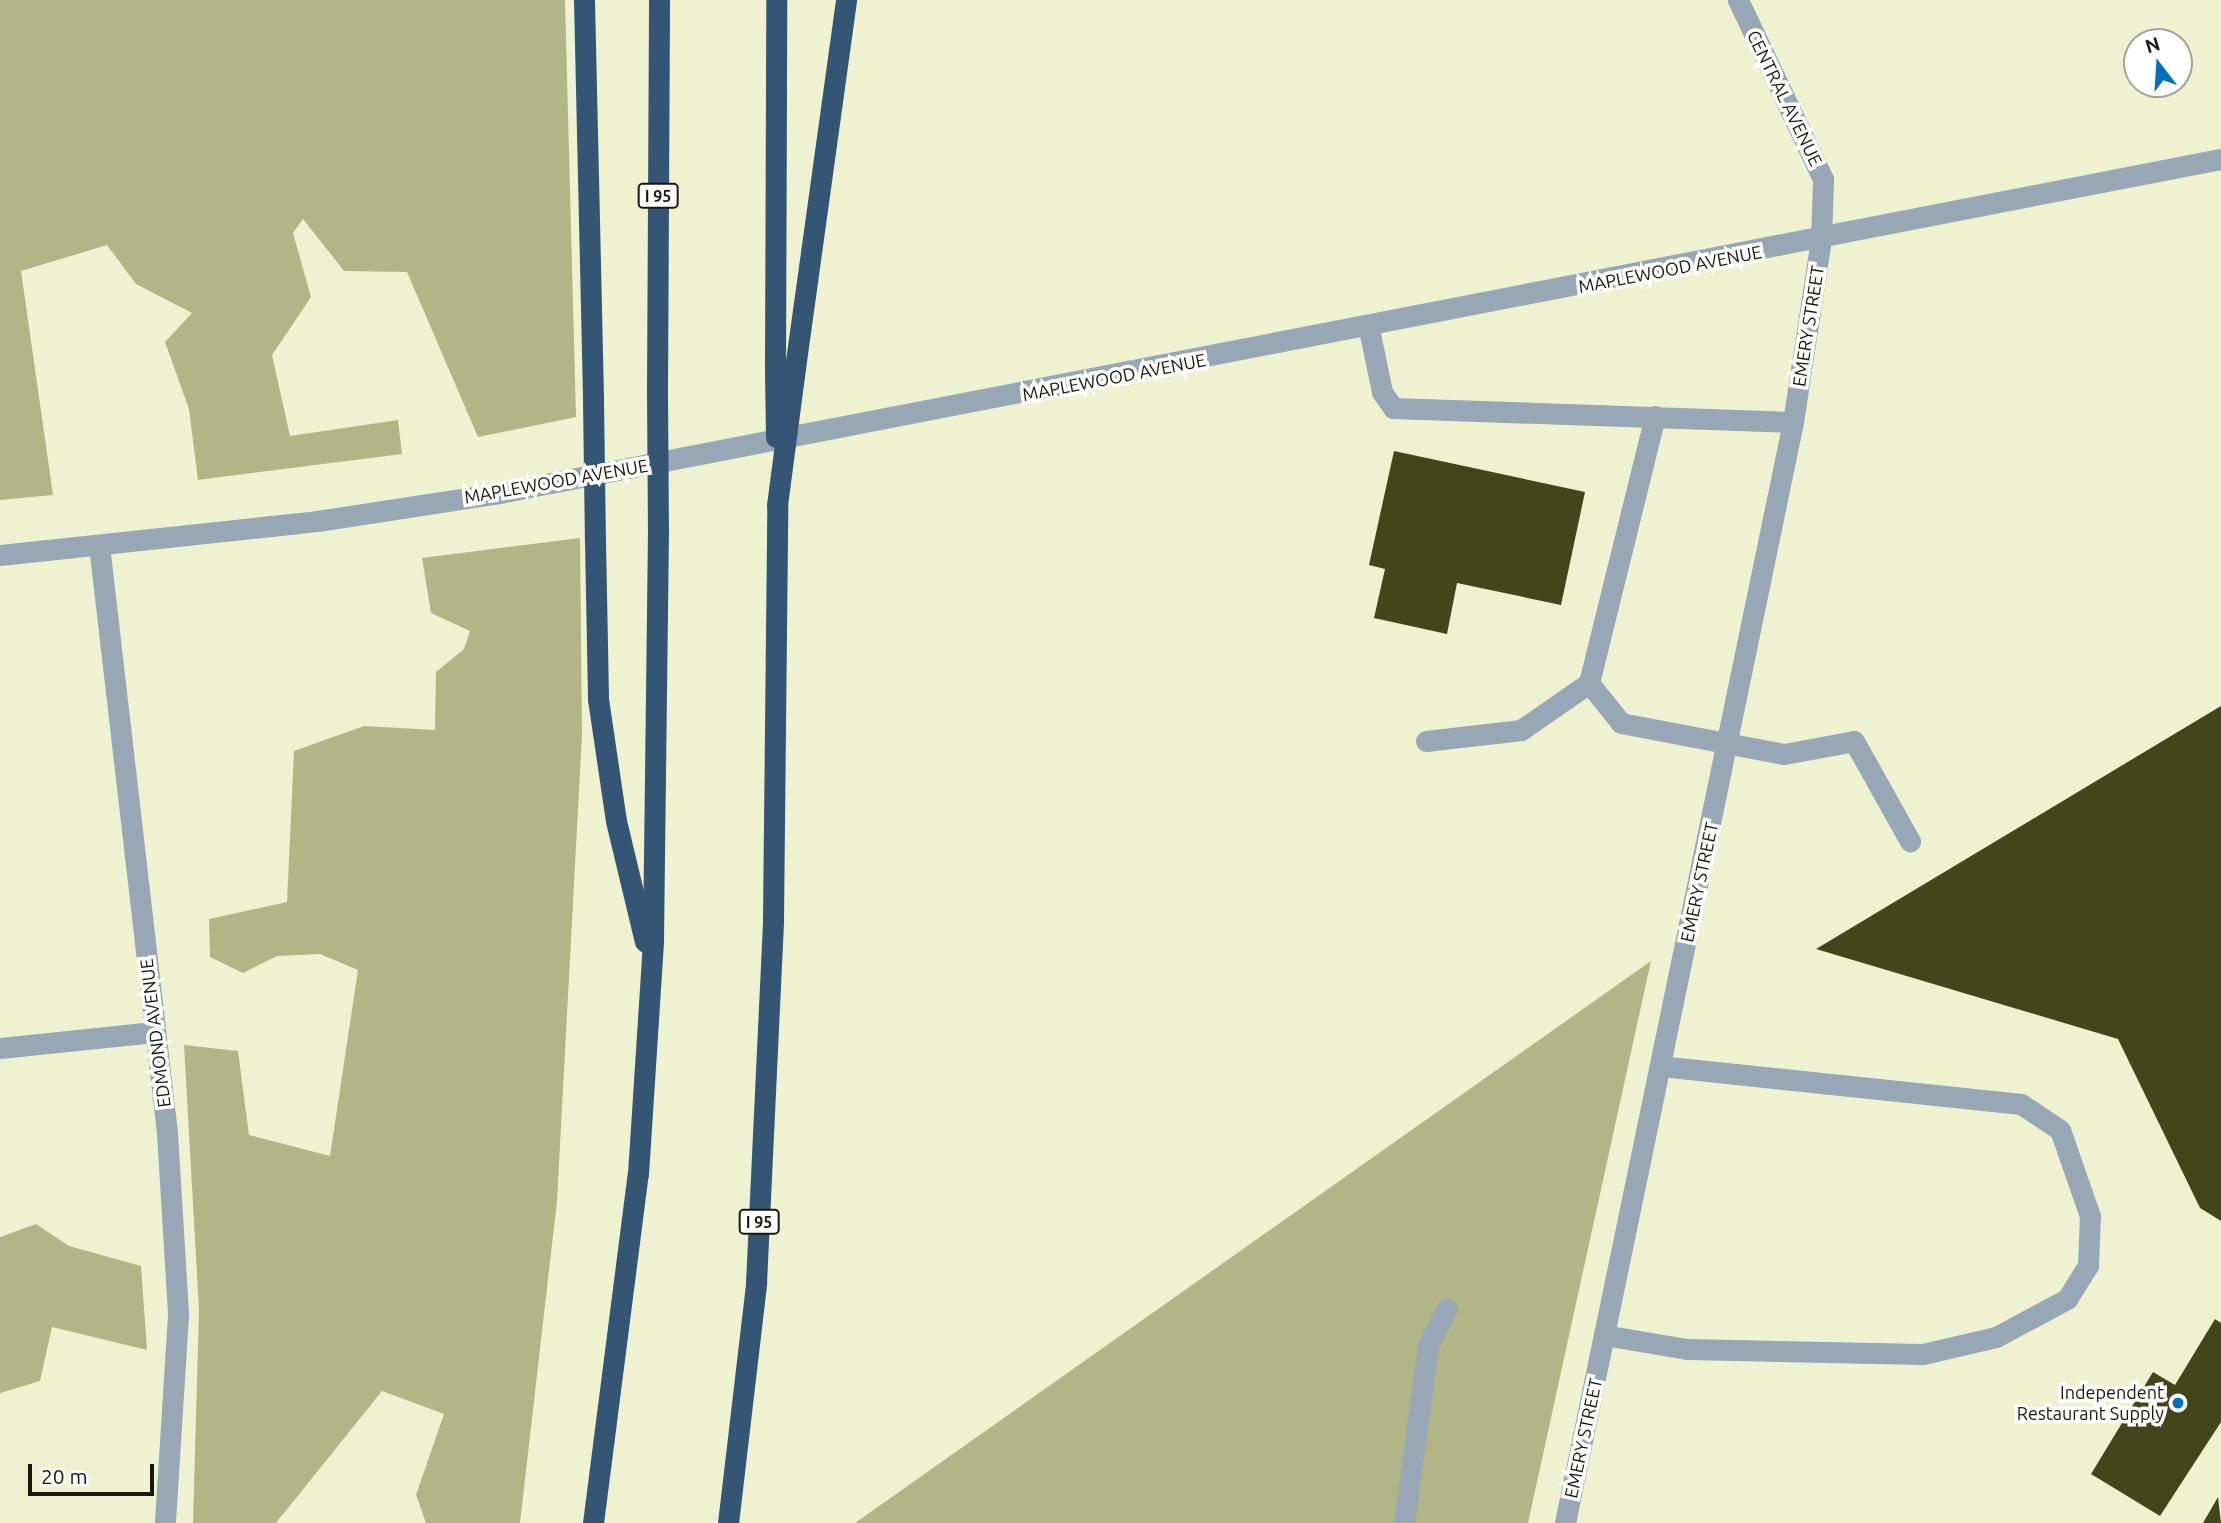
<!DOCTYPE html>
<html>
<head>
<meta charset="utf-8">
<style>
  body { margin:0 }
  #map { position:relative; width:2221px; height:1523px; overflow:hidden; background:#eff2d0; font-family:Ubuntu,sans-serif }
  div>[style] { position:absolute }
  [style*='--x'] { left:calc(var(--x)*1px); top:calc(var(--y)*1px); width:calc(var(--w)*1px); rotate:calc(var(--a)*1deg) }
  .forest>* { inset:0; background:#b2b687 }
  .building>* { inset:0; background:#43461a }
  .service>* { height:21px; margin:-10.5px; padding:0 10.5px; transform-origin:10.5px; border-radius:10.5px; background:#97a7b6 }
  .minor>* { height:21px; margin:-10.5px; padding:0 10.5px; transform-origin:10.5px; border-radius:10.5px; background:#97a7b6 }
  .tertiary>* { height:21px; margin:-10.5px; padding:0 10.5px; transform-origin:10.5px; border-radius:10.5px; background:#97a7b6 }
  .motorway>* { height:21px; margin:-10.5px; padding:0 10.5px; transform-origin:10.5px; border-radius:10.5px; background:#355574 }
  .motorway-bridge>* { height:21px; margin:-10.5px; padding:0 10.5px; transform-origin:10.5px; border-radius:10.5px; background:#355574 }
  .dots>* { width:19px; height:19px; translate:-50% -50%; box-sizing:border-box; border:4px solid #fff; border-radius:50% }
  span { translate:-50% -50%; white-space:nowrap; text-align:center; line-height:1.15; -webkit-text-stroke:7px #fff; paint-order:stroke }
  .shield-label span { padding:2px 5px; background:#fff; border:2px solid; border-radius:5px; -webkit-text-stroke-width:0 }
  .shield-label { font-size:16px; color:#18190d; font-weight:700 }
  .street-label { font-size:18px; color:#18190d }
  .poi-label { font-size:18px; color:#18190d }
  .right { translate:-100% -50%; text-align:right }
  .north { position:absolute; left:2123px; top:28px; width:70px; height:70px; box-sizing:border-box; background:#fff; border:2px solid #a3a39e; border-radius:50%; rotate:343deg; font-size:19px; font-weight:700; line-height:28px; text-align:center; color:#18190d }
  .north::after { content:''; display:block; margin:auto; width:24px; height:32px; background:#0470bb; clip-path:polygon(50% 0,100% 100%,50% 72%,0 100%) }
  .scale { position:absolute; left:28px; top:1464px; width:126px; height:32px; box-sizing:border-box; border:4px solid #18190d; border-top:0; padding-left:9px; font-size:21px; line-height:24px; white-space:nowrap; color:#18190d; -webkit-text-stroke:5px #fff; paint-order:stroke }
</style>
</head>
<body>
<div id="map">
  <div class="forest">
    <i style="clip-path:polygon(0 0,565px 0,576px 417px,478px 437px,407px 272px,344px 271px,303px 219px,293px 233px,311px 297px,272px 355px,290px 436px,398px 420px,402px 454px,198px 480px,189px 409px,165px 342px,192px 313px,136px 284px,107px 245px,21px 271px,53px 495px,0 500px)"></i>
    <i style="clip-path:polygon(580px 538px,582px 735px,557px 1201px,520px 1523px,426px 1523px,416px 1495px,444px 1414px,382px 1391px,276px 1523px,193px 1523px,199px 1310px,184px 1045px,238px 1051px,249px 1135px,330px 1156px,358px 970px,320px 954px,277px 956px,243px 973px,210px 957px,209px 919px,287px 902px,294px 751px,364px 726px,435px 730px,436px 672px,464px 649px,470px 631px,431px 613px,422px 558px)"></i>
    <i style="clip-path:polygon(1651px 961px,1528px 1523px,855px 1523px)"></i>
    <i style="clip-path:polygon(36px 1224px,69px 1246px,141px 1266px,147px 1350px,52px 1327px,40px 1381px,0 1393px,0 1237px)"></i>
  </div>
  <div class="building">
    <i style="clip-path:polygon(1394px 451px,1585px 492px,1561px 605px,1457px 583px,1447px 634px,1374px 618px,1385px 569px,1369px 565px)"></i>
    <i style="clip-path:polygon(2221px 706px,2221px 1221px,2200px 1208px,2118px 1039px,1816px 949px)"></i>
    <i style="clip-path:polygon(2215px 1319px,2221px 1323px,2221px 1422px,2160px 1516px,2091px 1474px,2153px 1372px,2175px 1385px)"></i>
    <i style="clip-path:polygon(2218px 1497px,2221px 1523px,2203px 1523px)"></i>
  </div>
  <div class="service">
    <i style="--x:1369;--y:329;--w:64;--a:78.3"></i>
    <i style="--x:1382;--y:392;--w:19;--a:55"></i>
    <i style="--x:1393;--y:408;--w:400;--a:2"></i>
    <i style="--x:1655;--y:416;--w:275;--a:103.9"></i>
    <i style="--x:1589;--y:683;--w:51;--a:51.3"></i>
    <i style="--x:1621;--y:723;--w:166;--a:10.8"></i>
    <i style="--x:1784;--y:754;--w:71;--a:-10.5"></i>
    <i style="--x:1854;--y:741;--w:115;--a:60.8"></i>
    <i style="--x:1426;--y:741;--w:96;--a:-6.6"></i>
    <i style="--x:1521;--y:730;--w:83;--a:-34.7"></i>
    <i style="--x:1604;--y:1335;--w:84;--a:9.6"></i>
    <i style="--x:1687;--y:1349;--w:236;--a:1.2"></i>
    <i style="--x:1923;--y:1354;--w:75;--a:-13.1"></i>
    <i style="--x:1996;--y:1337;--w:81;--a:-28.2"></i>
    <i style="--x:2067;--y:1299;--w:40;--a:-58"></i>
    <i style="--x:2088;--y:1265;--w:49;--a:-87.7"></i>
    <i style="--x:2090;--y:1216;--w:91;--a:-109.2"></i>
    <i style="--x:2060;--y:1130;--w:47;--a:-146.3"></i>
    <i style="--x:2021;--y:1104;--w:362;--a:-174"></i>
    <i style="--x:1404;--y:1523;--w:179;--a:-82.3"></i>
    <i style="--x:1428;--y:1346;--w:42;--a:-63.4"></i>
  </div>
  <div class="minor">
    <i style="--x:99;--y:545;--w:592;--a:83.4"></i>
    <i style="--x:167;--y:1133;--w:182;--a:86.5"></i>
    <i style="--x:178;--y:1315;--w:208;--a:93.6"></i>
    <i style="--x:0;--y:1048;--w:155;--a:-5.9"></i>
    <i style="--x:1565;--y:1523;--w:1124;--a:-78.3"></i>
    <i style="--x:1793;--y:422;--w:184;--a:-81.3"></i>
    <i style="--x:1821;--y:240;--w:61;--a:-88.1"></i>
    <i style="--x:1823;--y:179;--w:198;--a:-115.4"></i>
  </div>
  <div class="tertiary">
    <i style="--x:0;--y:555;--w:319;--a:-6.1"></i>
    <i style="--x:317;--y:521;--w:184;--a:-8.7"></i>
    <i style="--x:499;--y:493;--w:1754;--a:-10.98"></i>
  </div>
  <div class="motorway">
    <i style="--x:584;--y:0;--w:401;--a:88.7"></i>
    <i style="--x:795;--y:368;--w:372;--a:-82.1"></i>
    <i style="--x:775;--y:372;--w:372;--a:-89.8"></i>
    <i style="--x:657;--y:392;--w:392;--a:-89.7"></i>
    <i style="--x:595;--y:541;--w:158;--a:88.9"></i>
    <i style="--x:598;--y:699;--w:123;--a:81.6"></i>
    <i style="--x:616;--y:821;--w:124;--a:76.5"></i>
    <i style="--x:593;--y:1523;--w:352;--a:-82.7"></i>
    <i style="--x:638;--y:1174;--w:235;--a:-86.3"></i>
    <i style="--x:653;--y:939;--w:409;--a:-89.3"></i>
    <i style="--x:728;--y:1523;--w:242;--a:-83.3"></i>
    <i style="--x:756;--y:1283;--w:364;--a:-87.3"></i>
    <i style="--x:773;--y:919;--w:414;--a:-89.4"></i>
  </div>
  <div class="motorway-bridge">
    <i style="--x:775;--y:372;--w:65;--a:89.1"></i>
    <i style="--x:657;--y:392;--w:138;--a:89.6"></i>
    <i style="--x:593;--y:401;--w:140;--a:89.2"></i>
    <i style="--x:777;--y:505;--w:138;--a:-82.5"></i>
  </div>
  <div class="dots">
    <i style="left:2178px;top:1403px;background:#0470bb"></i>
  </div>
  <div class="shield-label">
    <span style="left:658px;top:196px">I 95</span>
    <span style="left:759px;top:1222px">I 95</span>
  </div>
  <div class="street-label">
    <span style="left:1785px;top:98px;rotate:64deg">CENTRAL AVENUE</span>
    <span style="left:1670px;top:269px;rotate:-11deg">MAPLEWOOD AVENUE</span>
    <span style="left:1808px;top:326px;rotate:-81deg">EMERY STREET</span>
    <span style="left:1114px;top:377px;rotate:-11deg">MAPLEWOOD AVENUE</span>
    <span style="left:556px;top:481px;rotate:-10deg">MAPLEWOOD AVENUE</span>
    <span style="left:1699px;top:882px;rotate:-78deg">EMERY STREET</span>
    <span style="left:155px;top:1033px;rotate:-97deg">EDMOND AVENUE</span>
    <span style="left:1583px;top:1438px;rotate:-78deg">EMERY STREET</span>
  </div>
  <div class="poi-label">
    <span class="right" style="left:2164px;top:1403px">Independent<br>Restaurant Supply</span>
  </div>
  <div class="north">N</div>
  <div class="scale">20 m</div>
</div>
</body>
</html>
